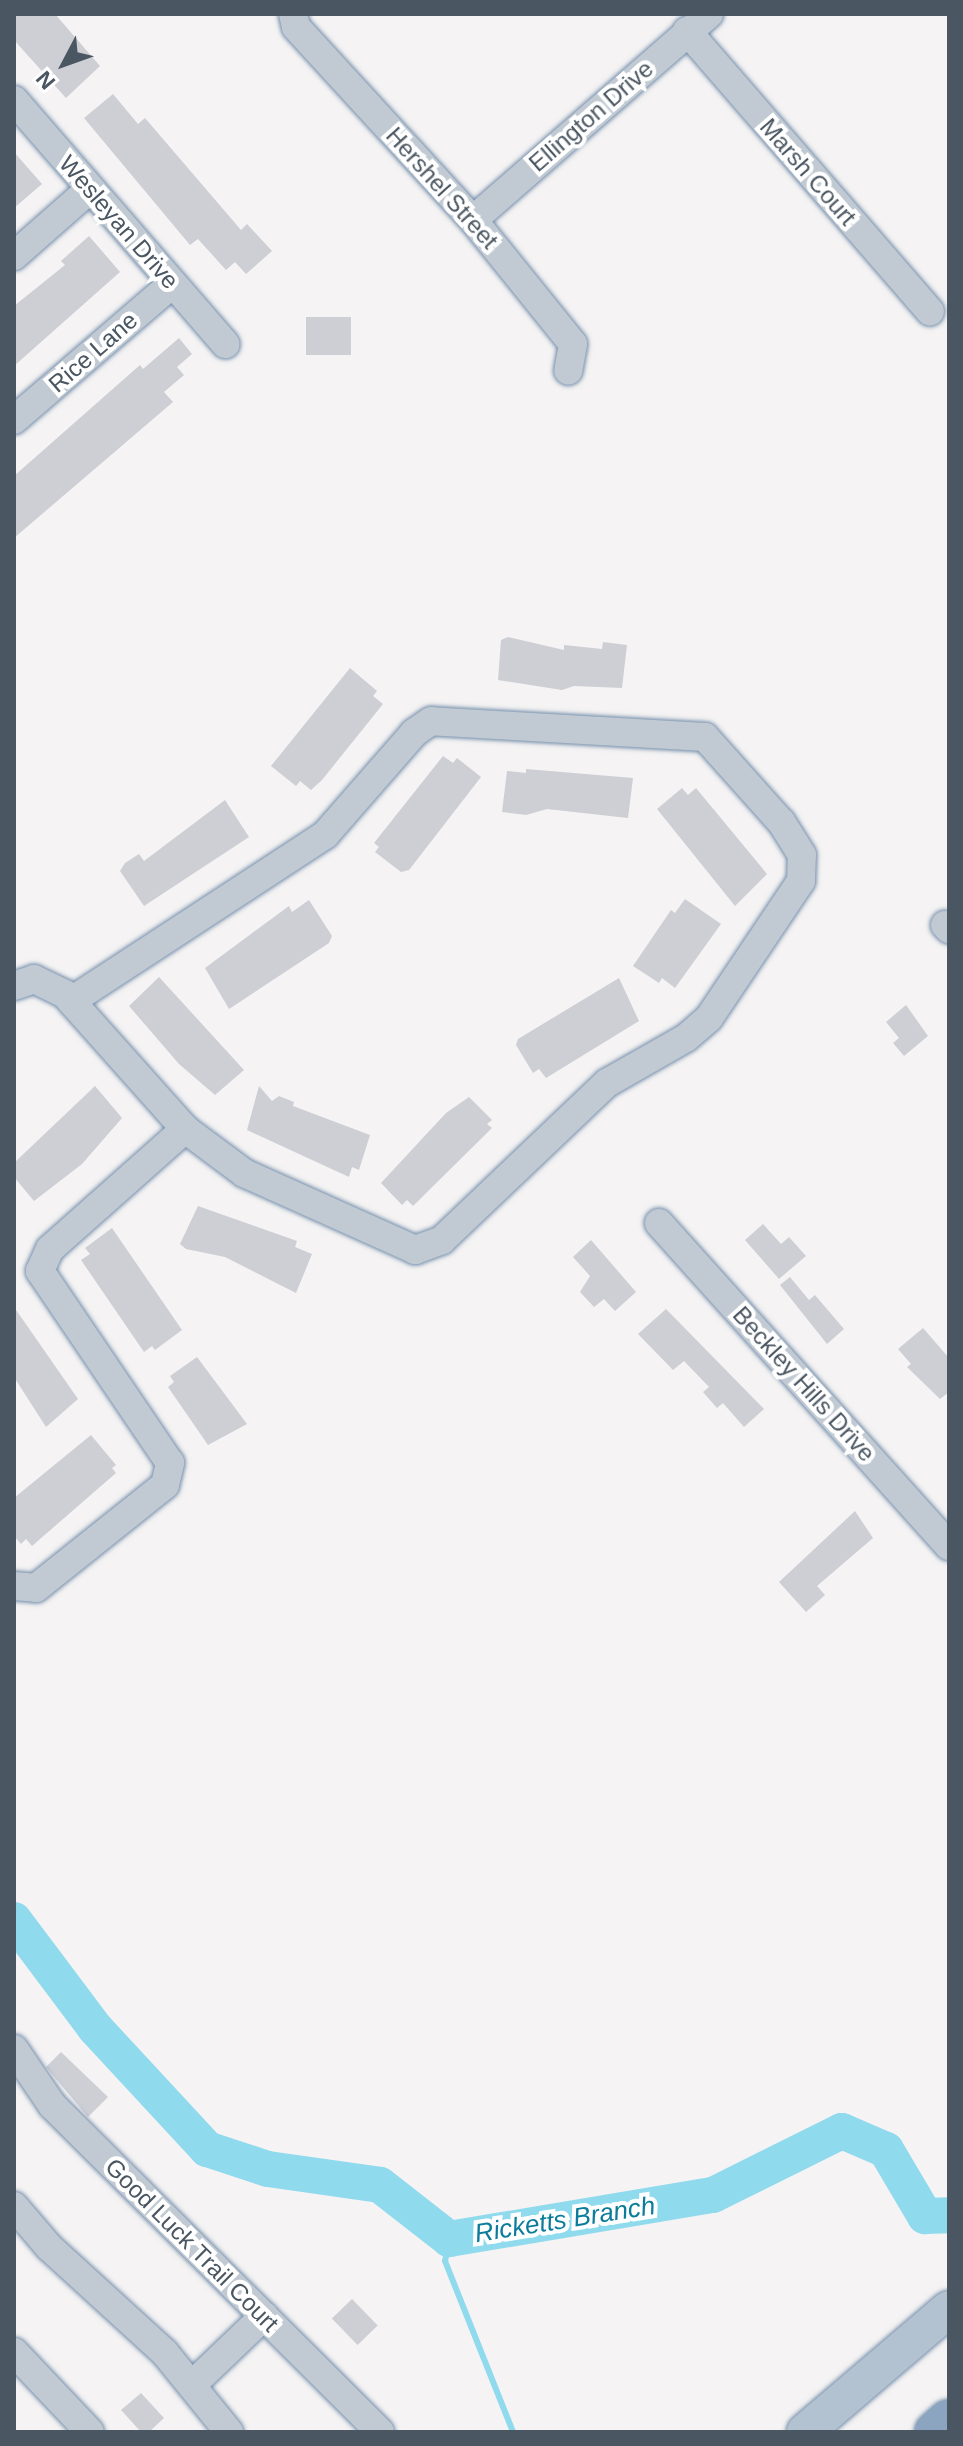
<!DOCTYPE html>
<html>
<head>
<meta charset="utf-8">
<style>
  body { margin:0 }
  #map { position:relative; width:963px; height:2446px; overflow:hidden; background:#f5f3f3; font-family:Arial,sans-serif }
  div>[style] { position:absolute }
  [style*='--x'] { left:calc(var(--x)*1px); top:calc(var(--y)*1px); width:calc(var(--w)*1px); rotate:calc(var(--a)*1deg) }
  .stream>* { height:6px; margin:-3px; padding:0 3px; transform-origin:3px; border-radius:3px; background:#90daee }
  .river>* { height:36px; margin:-18px; padding:0 18px; transform-origin:18px; border-radius:18px; background:#90daee }
  .building>* { inset:0; background:#cdcfd5; transform-origin:0 0 }
  .roads { filter:drop-shadow(0 0 2px #7690ad) drop-shadow(0 0 2px #7690ad) }
  .minor>* { height:28px; margin:-14px; padding:0 14px; transform-origin:14px; border-radius:14px; background:#c1cad2 }
  .major>* { height:36px; margin:-18px; padding:0 18px; transform-origin:18px; border-radius:18px; background:#b3c2d1 }
  .highway>* { height:40px; margin:-20px; padding:0 20px; transform-origin:20px; border-radius:20px; background:#8ba5c1 }
  span { translate:-50% -50%; white-space:nowrap; text-align:center; line-height:1.15; -webkit-text-stroke:8px #fff; paint-order:stroke }
  .street-label { font-size:24px; color:#4a5661 }
  .water-label { font-size:26px; color:#0c7c9b; font-style:italic }
  .frame { position:absolute; inset:0; border:16px solid #4a5661; pointer-events:none }
  .north { position:absolute; left:24px; top:24px; width:80px; height:80px; -webkit-text-stroke:6px #fff; paint-order:stroke; rotate:229deg; font-size:22px; font-weight:700; line-height:32px; text-align:center; color:#4a5661 }
  .north::after { content:''; display:block; margin:auto; width:28px; height:36px; background:#4a5661; clip-path:polygon(50% 0,100% 100%,50% 72%,0 100%) }
</style>
</head>
<body>
<div id="map">
  <div class="stream">
    <i style="--x:449;--y:2239;--w:22;--a:100"></i>
    <i style="--x:445;--y:2261;--w:184;--a:68.3"></i>
  </div>
  <div class="river">
    <i style="--x:14;--y:1920;--w:135;--a:53.1"></i>
    <i style="--x:95;--y:2028;--w:165;--a:47.2"></i>
    <i style="--x:207;--y:2149;--w:64;--a:18.2"></i>
    <i style="--x:268;--y:2169;--w:113;--a:8.1"></i>
    <i style="--x:380;--y:2185;--w:88;--a:38"></i>
    <i style="--x:449;--y:2239;--w:268;--a:-9.5"></i>
    <i style="--x:713;--y:2195;--w:144;--a:-26.4"></i>
    <i style="--x:842;--y:2131;--w:48;--a:23.4"></i>
    <i style="--x:886;--y:2150;--w:77;--a:59.4"></i>
    <i style="--x:925;--y:2216;--w:24;--a:-2"></i>
  </div>
  <div class="building">
    <i style="clip-path:polygon(14px 14px,55px 14px,100px 66px,66px 98px,14px 40px)"></i>
    <i style="clip-path:polygon(113px 94px,138px 124px,145px 118px,241px 230px,247px 224px,272px 251px,246px 274px,235px 262px,226px 270px,198px 239px,190px 245px,84px 118px)"></i>
    <i style="clip-path:polygon(14px 152px,42px 184px,14px 208px)"></i>
    <i style="clip-path:polygon(89px 236px,120px 272px,14px 366px,14px 306px,65px 265px,61px 261px)"></i>
    <i style="left:306px;top:317px;width:45px;height:38px"></i>
    <i style="clip-path:polygon(179px 338px,192px 354px,177px 367px,184px 375px,164px 392px,173px 402px,14px 538px,14px 476px,140px 365px,143px 369px)"></i>
    <i style="clip-path:polygon(508px 637px,564px 650px,564px 645px,602px 649px,603px 642px,627px 645px,622px 688px,574px 686px,562px 690px,498px 680px,501px 640px)"></i>
    <i style="clip-path:polygon(350px 668px,377px 691px,373px 696px,383px 704px,322px 780px,311px 790px,300px 781px,296px 786px,271px 766px)"></i>
    <i style="clip-path:polygon(443px 756px,453px 763px,457px 758px,481px 777px,409px 870px,401px 872px,375px 852px,379px 847px,374px 843px)"></i>
    <i style="clip-path:polygon(526px 769px,633px 778px,628px 818px,547px 809px,526px 815px,502px 812px,507px 771px,526px 773px)"></i>
    <i style="clip-path:polygon(682px 788px,688px 795px,696px 788px,767px 874px,735px 906px,657px 809px)"></i>
    <i style="clip-path:polygon(225px 800px,249px 837px,144px 906px,120px 871px,125px 863px,139px 854px,144px 861px)"></i>
    <i style="clip-path:polygon(685px 899px,721px 924px,675px 988px,662px 978px,659px 983px,633px 966px,671px 910px,675px 913px)"></i>
    <i style="clip-path:polygon(309px 900px,332px 936px,329px 943px,229px 1009px,205px 968px,289px 906px,292px 912px)"></i>
    <i style="clip-path:polygon(159px 977px,244px 1070px,215px 1095px,179px 1064px,129px 1006px)"></i>
    <i style="clip-path:polygon(619px 978px,639px 1021px,546px 1078px,539px 1069px,533px 1073px,516px 1045px,518px 1039px)"></i>
    <i style="clip-path:polygon(906px 1005px,928px 1036px,904px 1056px,893px 1043px,899px 1038px,886px 1022px)"></i>
    <i style="clip-path:polygon(95px 1086px,122px 1118px,82px 1164px,34px 1201px,14px 1177px,14px 1163px)"></i>
    <i style="clip-path:polygon(259px 1086px,272px 1101px,279px 1096px,294px 1102px,293px 1106px,370px 1135px,359px 1170px,352px 1167px,349px 1177px,247px 1130px)"></i>
    <i style="clip-path:polygon(469px 1097px,492px 1120px,487px 1124px,492px 1128px,413px 1206px,407px 1200px,402px 1205px,381px 1183px,446px 1113px)"></i>
    <i style="clip-path:polygon(198px 1206px,297px 1241px,295px 1247px,312px 1254px,296px 1293px,225px 1257px,186px 1249px,180px 1244px)"></i>
    <i style="clip-path:polygon(763px 1224px,781px 1244px,789px 1237px,806px 1256px,779px 1279px,745px 1240px)"></i>
    <i style="clip-path:polygon(112px 1228px,182px 1330px,155px 1350px,152px 1346px,144px 1352px,81px 1260px,90px 1254px,85px 1248px)"></i>
    <i style="clip-path:polygon(591px 1240px,636px 1292px,615px 1311px,604px 1299px,594px 1307px,580px 1292px,590px 1276px,573px 1257px)"></i>
    <i style="clip-path:polygon(790px 1277px,809px 1300px,815px 1295px,844px 1329px,827px 1344px,780px 1285px)"></i>
    <i style="clip-path:polygon(14px 1307px,78px 1399px,46px 1427px,14px 1377px)"></i>
    <i style="clip-path:polygon(666px 1309px,764px 1409px,744px 1427px,723px 1403px,717px 1408px,703px 1392px,709px 1387px,684px 1361px,673px 1370px,638px 1334px)"></i>
    <i style="clip-path:polygon(923px 1328px,949px 1358px,949px 1392px,940px 1399px,907px 1367px,911px 1364px,898px 1349px)"></i>
    <i style="clip-path:polygon(197px 1357px,247px 1424px,208px 1445px,168px 1387px,174px 1382px,170px 1376px)"></i>
    <i style="clip-path:polygon(91px 1435px,116px 1465px,112px 1468px,116px 1473px,32px 1546px,26px 1539px,21px 1544px,14px 1536px,14px 1498px)"></i>
    <i style="clip-path:polygon(855px 1511px,873px 1538px,817px 1586px,825px 1595px,806px 1612px,779px 1582px)"></i>
    <i style="clip-path:polygon(61px 2052px,108px 2097px,88px 2117px,46px 2067px)"></i>
    <i style="left:352px;top:2299px;width:37px;height:28px;rotate:46deg"></i>
    <i style="clip-path:polygon(141px 2393px,164px 2418px,149px 2432px,141px 2432px,121px 2410px)"></i>
  </div>
  <div class="roads">
    <div class="minor">
      <i style="--x:293;--y:14;--w:13;--a:77"></i>
      <i style="--x:296;--y:27;--w:262;--a:47.5"></i>
      <i style="--x:473;--y:220;--w:159;--a:51.1"></i>
      <i style="--x:573;--y:344;--w:27;--a:100"></i>
      <i style="--x:687;--y:31;--w:371;--a:49.1"></i>
      <i style="--x:14;--y:100;--w:323;--a:49.1"></i>
      <i style="--x:473;--y:220;--w:313;--a:-41.1"></i>
      <i style="--x:14;--y:256;--w:101;--a:-41.4"></i>
      <i style="--x:14;--y:420;--w:208;--a:-40.7"></i>
      <i style="--x:945;--y:925;--w:6;--a:45"></i>
      <i style="--x:14;--y:986;--w:21;--a:-19"></i>
      <i style="--x:34;--y:979;--w:34;--a:26"></i>
      <i style="--x:65;--y:994;--w:9;--a:49"></i>
      <i style="--x:71;--y:1001;--w:171;--a:48.3"></i>
      <i style="--x:185;--y:1129;--w:74;--a:36.7"></i>
      <i style="--x:244;--y:1173;--w:188;--a:24.2"></i>
      <i style="--x:415;--y:1250;--w:29;--a:-20"></i>
      <i style="--x:442;--y:1240;--w:228;--a:-43.6"></i>
      <i style="--x:607;--y:1083;--w:91;--a:-29.7"></i>
      <i style="--x:686;--y:1038;--w:30;--a:-41"></i>
      <i style="--x:709;--y:1018;--w:165;--a:-56.1"></i>
      <i style="--x:801;--y:881;--w:26;--a:-88"></i>
      <i style="--x:802;--y:855;--w:39;--a:-122"></i>
      <i style="--x:781;--y:822;--w:114;--a:-131.8"></i>
      <i style="--x:705;--y:737;--w:274;--a:-176.7"></i>
      <i style="--x:431;--y:721;--w:21;--a:145"></i>
      <i style="--x:414;--y:733;--w:135;--a:131.1"></i>
      <i style="--x:325;--y:835;--w:303;--a:146.8"></i>
      <i style="--x:659;--y:1223;--w:434;--a:48.1"></i>
      <i style="--x:14;--y:1586;--w:22;--a:5"></i>
      <i style="--x:36;--y:1588;--w:165;--a:-38.6"></i>
      <i style="--x:165;--y:1485;--w:23;--a:-77"></i>
      <i style="--x:170;--y:1463;--w:232;--a:-124.1"></i>
      <i style="--x:40;--y:1271;--w:24;--a:-66"></i>
      <i style="--x:50;--y:1249;--w:181;--a:-41.6"></i>
      <i style="--x:14;--y:2049;--w:68;--a:55.8"></i>
      <i style="--x:52;--y:2105;--w:463;--a:44.9"></i>
      <i style="--x:14;--y:2206;--w:54;--a:49.5"></i>
      <i style="--x:49;--y:2247;--w:157;--a:42.4"></i>
      <i style="--x:165;--y:2353;--w:102;--a:51"></i>
      <i style="--x:14;--y:2352;--w:110;--a:46.5"></i>
      <i style="--x:192;--y:2385;--w:100;--a:-43.8"></i>
    </div>
    <div class="major">
      <i style="--x:805;--y:2432;--w:189;--a:-40.5"></i>
    </div>
    <div class="highway">
      <i style="--x:935;--y:2432;--w:18;--a:-41"></i>
    </div>
  </div>
  <div class="street-label">
    <span style="left:591px;top:116px;rotate:-41deg">Ellington Drive</span>
    <span style="left:808px;top:172px;rotate:49deg">Marsh Court</span>
    <span style="left:442px;top:188px;rotate:48deg">Hershel Street</span>
    <span style="left:119px;top:222px;rotate:49deg">Wesleyan Drive</span>
    <span style="left:93px;top:352px;rotate:-41deg">Rice Lane</span>
    <span style="left:804px;top:1384px;rotate:48deg">Beckley Hills Drive</span>
    <span style="left:192px;top:2245px;rotate:45deg">Good Luck Trail Court</span>
  </div>
  <div class="water-label">
    <span style="left:565px;top:2220px;rotate:-9deg">Ricketts Branch</span>
  </div>
  <div class="frame"></div>
  <div class="north">N</div>
</div>
</body>
</html>
